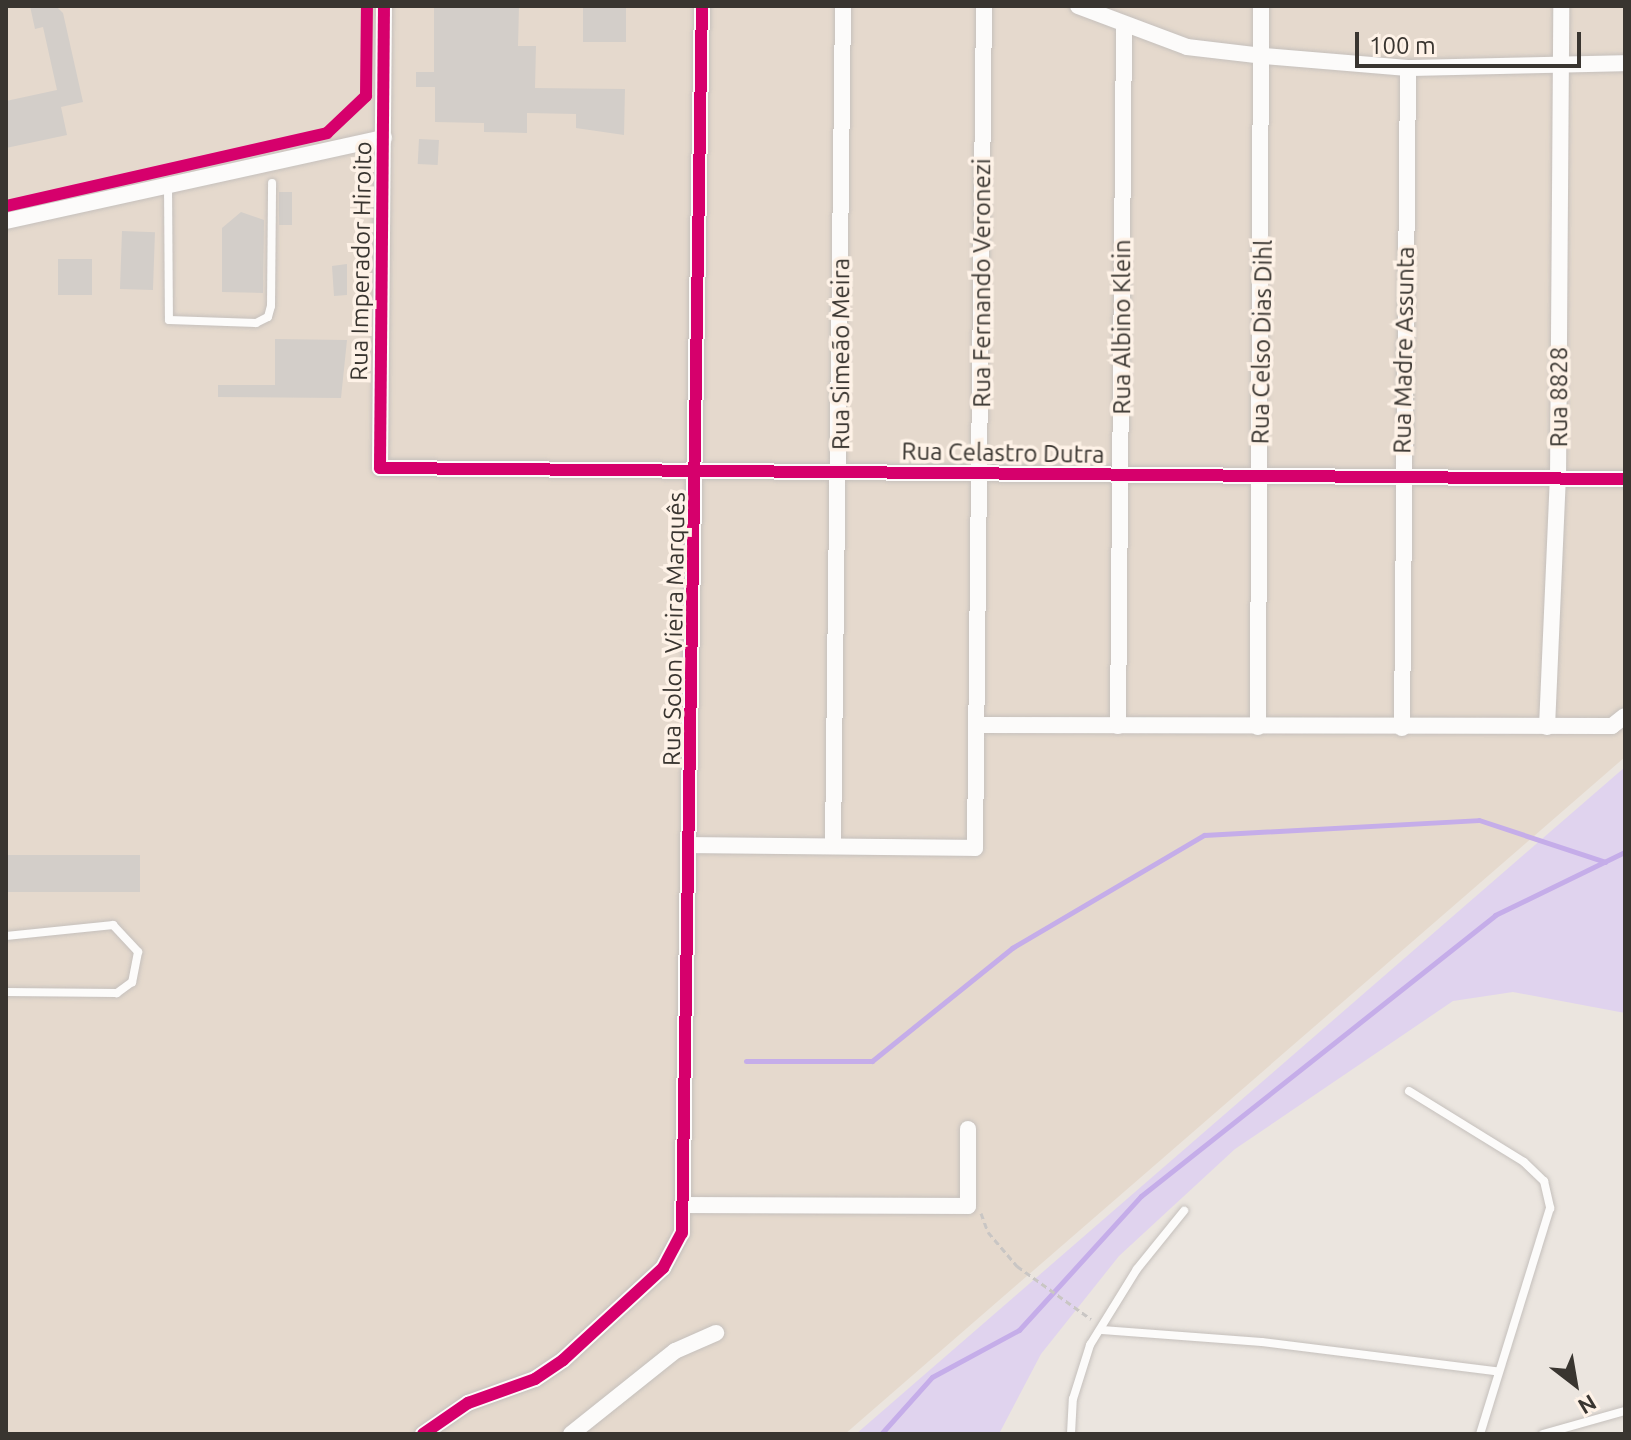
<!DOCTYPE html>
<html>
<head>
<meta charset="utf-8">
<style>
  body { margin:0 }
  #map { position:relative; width:1631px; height:1440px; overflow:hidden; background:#ebe5df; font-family:Ubuntu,sans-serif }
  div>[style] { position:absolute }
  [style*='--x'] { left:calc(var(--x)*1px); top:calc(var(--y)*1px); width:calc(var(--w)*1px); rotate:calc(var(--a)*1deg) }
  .built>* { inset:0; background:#e5d9cd }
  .green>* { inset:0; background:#e0d3ee }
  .stream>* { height:5px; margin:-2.5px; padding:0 2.5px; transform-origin:2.5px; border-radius:2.5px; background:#c5ade9 }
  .building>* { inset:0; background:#d3cec9; transform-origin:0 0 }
  .path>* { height:3px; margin-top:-1.5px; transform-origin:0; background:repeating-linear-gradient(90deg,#c9c6c4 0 6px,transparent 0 10px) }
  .roads { filter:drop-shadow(0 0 2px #c5c0bc) drop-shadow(0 0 2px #c5c0bc) }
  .lane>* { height:8px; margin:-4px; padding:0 4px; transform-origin:4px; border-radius:4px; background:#fcfbfa }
  .street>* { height:16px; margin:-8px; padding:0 8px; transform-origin:8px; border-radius:8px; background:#fcfbfa }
  .cycleway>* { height:12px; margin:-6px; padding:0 6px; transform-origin:6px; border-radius:6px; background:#d6006c }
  span { translate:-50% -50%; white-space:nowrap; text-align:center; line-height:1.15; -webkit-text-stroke:7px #fef2e7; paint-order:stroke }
  .street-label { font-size:24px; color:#393530 }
  .frame { position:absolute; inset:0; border:8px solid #393530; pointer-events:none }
  .north { position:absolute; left:1535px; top:1344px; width:80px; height:80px; -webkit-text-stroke:6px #fef2e7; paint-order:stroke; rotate:149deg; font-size:22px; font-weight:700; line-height:32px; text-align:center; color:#393530 }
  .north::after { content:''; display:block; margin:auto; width:28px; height:36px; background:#393530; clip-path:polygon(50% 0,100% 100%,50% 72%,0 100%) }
  .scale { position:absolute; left:1355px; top:32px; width:226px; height:36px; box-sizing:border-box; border:4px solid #393530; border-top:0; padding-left:10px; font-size:24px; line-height:28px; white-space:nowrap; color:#393530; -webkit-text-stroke:6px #fef2e7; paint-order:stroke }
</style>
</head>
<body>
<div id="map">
  <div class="built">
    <i style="clip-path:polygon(6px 6px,1625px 6px,1625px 757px,845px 1434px,6px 1434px)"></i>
  </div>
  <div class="green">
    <i style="clip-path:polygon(1625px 767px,1625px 1013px,1513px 992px,1453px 1001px,1235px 1149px,1119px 1256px,1041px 1354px,999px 1434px,856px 1434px)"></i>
  </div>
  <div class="stream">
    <i style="--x:746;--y:1061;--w:126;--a:0"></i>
    <i style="--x:872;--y:1061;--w:180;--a:-38.9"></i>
    <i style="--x:1012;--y:948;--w:223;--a:-30.5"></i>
    <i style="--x:1204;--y:835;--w:275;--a:-3.1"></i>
    <i style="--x:1479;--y:820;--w:133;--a:18.4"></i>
    <i style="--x:881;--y:1434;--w:76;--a:-48.2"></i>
    <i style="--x:932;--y:1377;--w:99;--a:-28.4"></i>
    <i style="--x:1019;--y:1330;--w:181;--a:-47.7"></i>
    <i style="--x:1141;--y:1196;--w:452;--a:-38.4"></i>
    <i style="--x:1495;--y:915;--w:144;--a:-25.9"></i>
  </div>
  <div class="building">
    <i style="clip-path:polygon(30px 6px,56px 6px,63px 13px,83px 102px,61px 107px,67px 135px,6px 148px,6px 101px,57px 90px,43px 27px,35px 29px)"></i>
    <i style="clip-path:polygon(434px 6px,519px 6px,518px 46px,536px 46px,535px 88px,625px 89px,624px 135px,576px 128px,576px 114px,527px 113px,527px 133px,484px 132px,484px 123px,435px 122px,435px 87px,416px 87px,416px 72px,434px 72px)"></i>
    <i style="left:583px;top:6px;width:43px;height:36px"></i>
    <i style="left:419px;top:139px;width:20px;height:25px;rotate:3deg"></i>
    <i style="left:279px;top:192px;width:13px;height:33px"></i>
    <i style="clip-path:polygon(241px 212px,264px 220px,263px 293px,222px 292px,222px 228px)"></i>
    <i style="left:122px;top:231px;width:33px;height:58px;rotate:2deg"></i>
    <i style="left:92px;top:259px;width:36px;height:34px;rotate:90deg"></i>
    <i style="clip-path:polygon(347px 264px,347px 295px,334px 296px,332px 266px)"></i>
    <i style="clip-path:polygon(275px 339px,347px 340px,341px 398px,218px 397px,218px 385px,275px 385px)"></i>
    <i style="left:6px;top:855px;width:134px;height:37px"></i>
  </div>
  <div class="path">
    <i style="--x:981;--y:1213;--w:20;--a:70"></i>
    <i style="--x:988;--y:1232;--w:45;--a:49.5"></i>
    <i style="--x:1017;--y:1266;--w:91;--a:35.6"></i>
  </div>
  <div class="roads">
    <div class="lane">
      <i style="--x:168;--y:185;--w:135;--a:89.6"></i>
      <i style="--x:169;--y:320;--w:87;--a:2"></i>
      <i style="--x:256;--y:323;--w:13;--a:-27"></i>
      <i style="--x:268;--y:317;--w:11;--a:-75"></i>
      <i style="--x:271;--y:306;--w:123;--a:-89.5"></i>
      <i style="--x:6;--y:936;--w:108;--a:-5.9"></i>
      <i style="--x:113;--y:925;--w:37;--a:47"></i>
      <i style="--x:138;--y:952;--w:31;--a:101"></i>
      <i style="--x:132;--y:982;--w:19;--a:144"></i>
      <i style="--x:117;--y:993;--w:111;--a:-179.5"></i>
      <i style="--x:1409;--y:1091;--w:135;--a:31.7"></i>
      <i style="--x:1524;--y:1162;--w:28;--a:44"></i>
      <i style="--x:1544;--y:1181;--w:28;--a:77"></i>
      <i style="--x:1550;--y:1208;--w:237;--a:107.2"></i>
      <i style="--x:1102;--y:1330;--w:160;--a:4.3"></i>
      <i style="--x:1262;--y:1342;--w:236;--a:7.1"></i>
      <i style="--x:1071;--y:1434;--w:35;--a:-87"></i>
      <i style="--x:1073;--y:1399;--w:57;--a:-72.5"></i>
      <i style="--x:1090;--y:1345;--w:89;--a:-58.3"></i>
      <i style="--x:1137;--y:1269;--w:75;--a:-51"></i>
      <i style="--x:1543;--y:1434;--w:85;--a:-15.7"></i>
    </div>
    <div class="street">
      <i style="--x:384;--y:6;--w:462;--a:90.5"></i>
      <i style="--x:380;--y:468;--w:1245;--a:0.51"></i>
      <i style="--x:1078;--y:6;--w:116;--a:20.6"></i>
      <i style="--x:1187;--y:47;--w:78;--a:6.7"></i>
      <i style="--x:1264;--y:56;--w:144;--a:4.8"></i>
      <i style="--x:1408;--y:68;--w:217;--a:-1.3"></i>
      <i style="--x:6;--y:221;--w:387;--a:-12.4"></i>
      <i style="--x:977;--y:725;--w:635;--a:0.09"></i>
      <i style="--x:1612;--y:726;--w:16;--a:-38"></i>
      <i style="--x:1118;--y:726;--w:701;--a:-89.51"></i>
      <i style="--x:1258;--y:727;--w:721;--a:-89.76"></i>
      <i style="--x:1547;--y:727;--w:247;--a:-87.5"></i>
      <i style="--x:1558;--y:480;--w:474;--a:-89.6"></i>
      <i style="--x:1402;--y:728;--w:660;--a:-89.48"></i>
      <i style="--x:692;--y:845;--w:283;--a:0.6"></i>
      <i style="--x:975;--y:848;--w:842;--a:-89.39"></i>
      <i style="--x:833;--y:846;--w:840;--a:-89.32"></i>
      <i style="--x:685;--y:1205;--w:283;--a:0.2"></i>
      <i style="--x:968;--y:1206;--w:77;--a:-90"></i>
      <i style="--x:423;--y:1434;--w:55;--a:-34.6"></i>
      <i style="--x:468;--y:1403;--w:71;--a:-19.7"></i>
      <i style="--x:535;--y:1379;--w:34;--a:-34"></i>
      <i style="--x:563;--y:1360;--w:136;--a:-42.6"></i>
      <i style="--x:663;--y:1268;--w:40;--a:-62"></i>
      <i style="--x:682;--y:1233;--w:1227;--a:-89.07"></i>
      <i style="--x:571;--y:1434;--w:133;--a:-38.6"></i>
      <i style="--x:675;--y:1351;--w:45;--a:-23.7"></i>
    </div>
  </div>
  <div class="cycleway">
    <i style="--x:384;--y:6;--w:462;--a:90.5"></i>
    <i style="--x:380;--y:468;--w:1245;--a:0.51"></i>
    <i style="--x:6;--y:206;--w:329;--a:-12.8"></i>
    <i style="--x:327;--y:133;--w:54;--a:-43.5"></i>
    <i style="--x:366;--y:96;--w:90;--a:-89.4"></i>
    <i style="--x:423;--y:1434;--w:55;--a:-34.6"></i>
    <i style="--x:468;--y:1403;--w:71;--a:-19.7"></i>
    <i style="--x:535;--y:1379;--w:34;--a:-34"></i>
    <i style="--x:563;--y:1360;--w:136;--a:-42.6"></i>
    <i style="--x:663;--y:1268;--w:40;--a:-62"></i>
    <i style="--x:682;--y:1233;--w:1227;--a:-89.07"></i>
  </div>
  <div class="street-label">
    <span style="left:361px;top:261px;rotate:-89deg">Rua Imperador Hiroito</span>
    <span style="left:982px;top:283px;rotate:-90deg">Rua Fernando Veronezi</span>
    <span style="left:1122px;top:327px;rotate:-90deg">Rua Albino Klein</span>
    <span style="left:1262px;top:342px;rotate:-89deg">Rua Celso Dias Dihl</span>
    <span style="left:1404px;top:350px;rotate:-89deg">Rua Madre Assunta</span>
    <span style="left:841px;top:354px;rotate:-90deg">Rua Simeão Meira</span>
    <span style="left:1559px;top:397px;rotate:-90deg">Rua 8828</span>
    <span style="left:1003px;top:453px;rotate:1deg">Rua Celastro Dutra</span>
    <span style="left:674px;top:629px;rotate:-89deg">Rua Solon Vieira Marquês</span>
  </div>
  <div class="frame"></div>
  <div class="north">N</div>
  <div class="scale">100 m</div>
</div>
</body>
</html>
